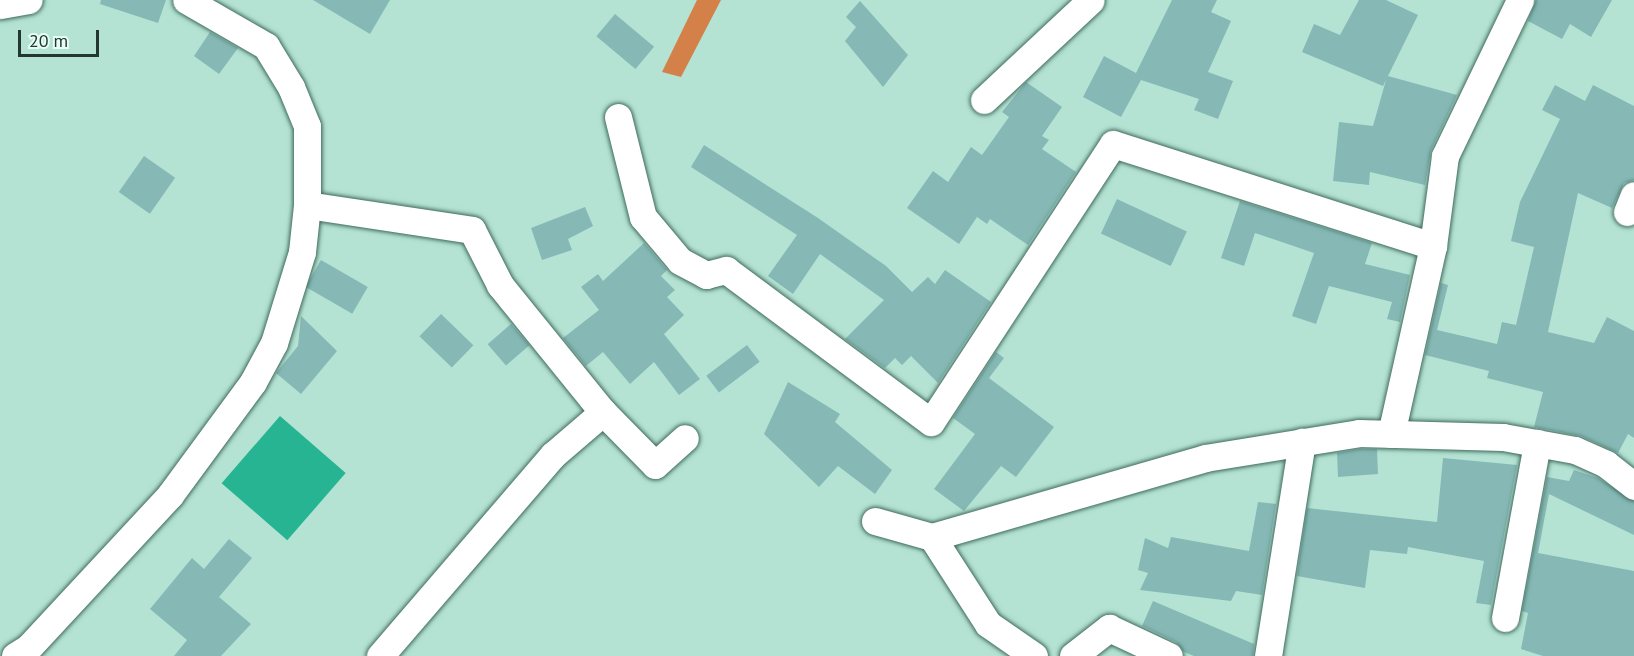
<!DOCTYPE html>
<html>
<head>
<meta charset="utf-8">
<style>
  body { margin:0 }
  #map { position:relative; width:1634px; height:656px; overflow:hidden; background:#b4e3d3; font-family:"PT Sans",sans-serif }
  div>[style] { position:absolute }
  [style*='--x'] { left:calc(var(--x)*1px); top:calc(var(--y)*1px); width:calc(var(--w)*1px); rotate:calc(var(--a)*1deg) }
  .forest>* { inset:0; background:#d48049 }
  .water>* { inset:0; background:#26b493; transform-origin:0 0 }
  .building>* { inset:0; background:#86b9b6; transform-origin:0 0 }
  .roads { filter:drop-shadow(0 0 2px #406b5e) drop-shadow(0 0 2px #406b5e) }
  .street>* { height:27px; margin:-13.5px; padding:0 13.5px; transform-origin:13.5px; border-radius:13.5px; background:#fff }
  span { translate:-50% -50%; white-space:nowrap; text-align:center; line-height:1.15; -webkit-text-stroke:5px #e7fef6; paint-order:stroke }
  .scale { position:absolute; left:18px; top:30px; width:81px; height:27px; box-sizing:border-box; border:3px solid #233630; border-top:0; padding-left:8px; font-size:18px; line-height:21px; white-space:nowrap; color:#233630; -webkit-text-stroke:4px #e7fef6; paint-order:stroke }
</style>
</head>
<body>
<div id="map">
  <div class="forest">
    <i style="clip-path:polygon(697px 0,721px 0,681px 77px,662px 72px)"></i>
  </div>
  <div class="water">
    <i style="left:280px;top:416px;width:87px;height:89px;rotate:41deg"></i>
  </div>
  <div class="building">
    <i style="clip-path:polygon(101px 0,166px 0,158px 23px,100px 4px)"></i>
    <i style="clip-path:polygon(313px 0,390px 0,370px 34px)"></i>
    <i style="clip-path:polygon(1172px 0,1217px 0,1211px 12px,1231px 21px,1208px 72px,1233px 81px,1218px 119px,1194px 110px,1199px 99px,1141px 80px,1121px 117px,1083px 97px,1104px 56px,1136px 73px)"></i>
    <i style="clip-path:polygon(1359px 0,1386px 0,1418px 15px,1388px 76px,1457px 95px,1431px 150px,1425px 185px,1370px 172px,1369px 185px,1333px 181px,1339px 122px,1373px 126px,1386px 80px,1383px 86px,1302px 52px,1314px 24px,1340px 35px)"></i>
    <i style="clip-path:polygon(1536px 0,1612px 0,1591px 37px,1570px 24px,1562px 39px,1528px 21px)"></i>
    <i style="clip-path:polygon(860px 1px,908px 55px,883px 87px,845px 41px,856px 27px,846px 17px)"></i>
    <i style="left:615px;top:14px;width:51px;height:29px;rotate:40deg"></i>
    <i style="clip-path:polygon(210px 32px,238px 48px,219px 74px,194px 56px)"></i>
    <i style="clip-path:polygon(1026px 82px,1062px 107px,1042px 136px,1049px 140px,1042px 149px,1076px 172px,1028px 245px,990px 219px,987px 224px,977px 217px,959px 244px,907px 208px,933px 171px,948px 182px,971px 147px,982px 155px,1009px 117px,1002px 112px)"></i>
    <i style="clip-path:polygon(1555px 85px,1585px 101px,1593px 85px,1634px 106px,1634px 180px,1624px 183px,1612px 208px,1578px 193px,1548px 332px,1594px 343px,1607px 317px,1634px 331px,1634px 438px,1628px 434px,1618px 453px,1581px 436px,1534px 427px,1543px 392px,1487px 378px,1489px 371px,1425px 355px,1441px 283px,1448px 285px,1437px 330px,1497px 344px,1502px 322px,1516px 325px,1534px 247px,1511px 241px,1520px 202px,1560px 119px,1542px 110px)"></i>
    <i style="clip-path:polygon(704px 145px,818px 218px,886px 266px,912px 292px,928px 277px,935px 284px,945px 270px,991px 302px,938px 383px,911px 356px,902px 365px,895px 358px,885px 368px,845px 339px,884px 300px,820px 254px,793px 294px,768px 276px,797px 235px,691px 167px)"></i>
    <i style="left:144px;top:156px;width:38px;height:44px;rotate:35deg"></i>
    <i style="left:1117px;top:199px;width:77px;height:38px;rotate:25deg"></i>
    <i style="clip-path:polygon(1240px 201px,1372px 243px,1365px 264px,1410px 275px,1400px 322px,1387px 319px,1392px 302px,1329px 286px,1316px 324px,1292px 316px,1314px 253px,1255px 233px,1244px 266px,1221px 258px)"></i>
    <i style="clip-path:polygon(585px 207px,593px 226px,568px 239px,572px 250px,542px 260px,531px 228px)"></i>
    <i style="clip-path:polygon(644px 243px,667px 270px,661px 276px,675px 290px,667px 297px,684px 315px,664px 334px,700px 379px,679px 395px,654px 362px,630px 384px,603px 352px,586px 366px,563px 338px,599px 310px,581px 287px,598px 274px,603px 281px)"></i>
    <i style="left:321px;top:260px;width:54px;height:31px;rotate:30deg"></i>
    <i style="left:441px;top:314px;width:45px;height:31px;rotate:44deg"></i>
    <i style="clip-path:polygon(301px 316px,337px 351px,301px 394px,276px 373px,298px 346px)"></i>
    <i style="left:511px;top:324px;width:28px;height:31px;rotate:49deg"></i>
    <i style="left:747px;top:345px;width:21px;height:51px;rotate:53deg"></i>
    <i style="clip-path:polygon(996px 352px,1004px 358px,989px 378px,1054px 427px,1016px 477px,1001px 466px,964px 511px,934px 489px,975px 434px,953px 418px)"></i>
    <i style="clip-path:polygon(788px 382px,840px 414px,835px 422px,892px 470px,875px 494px,838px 466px,819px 487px,764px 434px)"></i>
    <i style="clip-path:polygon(1360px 449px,1377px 449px,1378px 474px,1338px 477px,1337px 453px)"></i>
    <i style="clip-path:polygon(1443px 458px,1517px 465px,1491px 605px,1476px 603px,1484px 561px,1408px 547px,1407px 554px,1370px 550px,1365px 588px,1297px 576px,1307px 508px,1437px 522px)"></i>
    <i style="clip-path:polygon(1574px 470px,1598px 478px,1634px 501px,1634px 535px,1549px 494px,1538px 553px,1634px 571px,1634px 656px,1543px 656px,1521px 649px,1528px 613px,1522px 611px,1547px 477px,1569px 481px)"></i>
    <i style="clip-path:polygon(1258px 502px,1276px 504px,1262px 595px,1236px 591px,1231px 601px,1140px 590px,1148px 573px,1138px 570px,1145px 538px,1168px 548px,1171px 537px,1249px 551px)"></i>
    <i style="clip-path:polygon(229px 539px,252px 558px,219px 597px,251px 624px,221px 656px,174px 656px,187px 640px,150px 609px,192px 558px,204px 569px)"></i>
    <i style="clip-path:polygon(1153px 601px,1254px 644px,1253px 656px,1194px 656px,1184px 652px,1176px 642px,1142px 626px)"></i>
  </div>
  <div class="roads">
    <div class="street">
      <i style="--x:0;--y:5;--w:29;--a:-10"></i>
      <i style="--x:984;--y:100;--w:146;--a:-43.1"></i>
      <i style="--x:618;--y:117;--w:103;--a:76"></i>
      <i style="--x:643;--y:217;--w:57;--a:49.9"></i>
      <i style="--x:680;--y:261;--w:30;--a:28"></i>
      <i style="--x:706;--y:275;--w:21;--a:-14"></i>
      <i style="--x:726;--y:270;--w:255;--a:36.6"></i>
      <i style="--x:931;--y:422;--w:332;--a:-56.8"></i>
      <i style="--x:1113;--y:144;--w:336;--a:17.7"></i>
      <i style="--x:307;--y:205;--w:167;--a:8.6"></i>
      <i style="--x:472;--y:230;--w:62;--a:63"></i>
      <i style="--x:500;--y:285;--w:164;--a:51"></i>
      <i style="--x:603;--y:412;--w:74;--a:45.5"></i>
      <i style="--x:655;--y:465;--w:40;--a:-42"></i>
      <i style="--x:1627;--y:212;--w:18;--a:-68"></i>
      <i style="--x:1391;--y:434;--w:193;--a:-77.4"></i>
      <i style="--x:1433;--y:246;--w:91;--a:-82.4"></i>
      <i style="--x:1445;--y:156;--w:173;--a:-64.3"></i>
      <i style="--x:875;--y:521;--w:59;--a:15.7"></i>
      <i style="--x:932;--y:537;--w:103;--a:57.2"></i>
      <i style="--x:988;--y:624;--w:56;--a:34.8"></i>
      <i style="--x:932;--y:537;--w:284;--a:-16.1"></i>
      <i style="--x:1205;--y:458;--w:156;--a:-9.2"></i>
      <i style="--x:1359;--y:433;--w:144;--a:1.6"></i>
      <i style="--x:1503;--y:437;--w:73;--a:10.2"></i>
      <i style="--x:1575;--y:450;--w:34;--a:24"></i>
      <i style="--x:1606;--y:464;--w:36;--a:38"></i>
      <i style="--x:1505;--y:618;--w:178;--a:-79.6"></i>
      <i style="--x:15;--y:656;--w:15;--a:-32"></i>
      <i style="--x:28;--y:648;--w:209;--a:-47.1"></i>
      <i style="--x:170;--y:495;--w:140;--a:-53.7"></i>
      <i style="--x:253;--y:382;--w:44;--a:-61.7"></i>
      <i style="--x:274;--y:343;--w:95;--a:-72.9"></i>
      <i style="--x:302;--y:252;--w:47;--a:-83.9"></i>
      <i style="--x:307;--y:205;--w:79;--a:-90"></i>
      <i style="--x:307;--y:126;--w:42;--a:-112.3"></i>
      <i style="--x:291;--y:87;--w:48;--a:-121.4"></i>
      <i style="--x:266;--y:46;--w:92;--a:-150.1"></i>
      <i style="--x:380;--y:656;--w:265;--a:-49.3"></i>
      <i style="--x:553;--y:455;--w:66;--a:-40.7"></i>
      <i style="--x:1073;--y:656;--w:46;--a:-37.9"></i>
      <i style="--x:1109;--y:628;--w:66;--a:25"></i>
      <i style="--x:1268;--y:656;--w:217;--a:-81"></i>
    </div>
  </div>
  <div class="scale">20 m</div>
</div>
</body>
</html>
